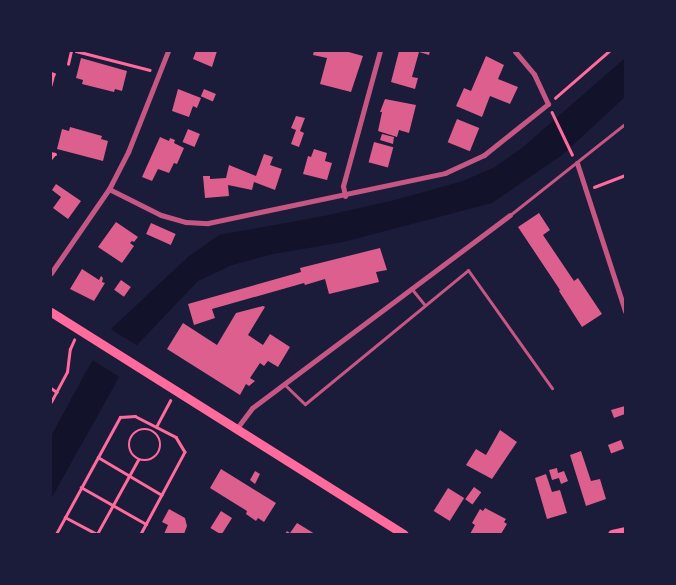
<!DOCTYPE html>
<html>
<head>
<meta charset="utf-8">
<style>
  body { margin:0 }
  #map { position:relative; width:676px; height:585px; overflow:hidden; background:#1b1b3a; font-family:"Public Sans",sans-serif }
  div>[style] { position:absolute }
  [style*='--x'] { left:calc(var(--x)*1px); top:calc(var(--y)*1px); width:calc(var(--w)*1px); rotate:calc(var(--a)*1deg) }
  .water>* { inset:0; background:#12122b }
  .pier>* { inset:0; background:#1b1b3a; transform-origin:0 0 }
  .building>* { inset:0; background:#dd5f8e; transform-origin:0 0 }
  .path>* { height:2.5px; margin:-1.25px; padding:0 1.25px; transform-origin:1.25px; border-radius:1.25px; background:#ff6b9d }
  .path>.ring { margin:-1.25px; padding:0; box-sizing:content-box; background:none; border:2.5px solid #ff6b9d; border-radius:50% }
  .service>* { height:3px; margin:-1.5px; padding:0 1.5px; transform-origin:1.5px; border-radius:1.5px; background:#c65784 }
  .minor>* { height:5px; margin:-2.5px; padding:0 2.5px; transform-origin:2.5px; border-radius:2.5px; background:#c65784 }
  .secondary>* { height:9px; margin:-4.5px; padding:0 4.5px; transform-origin:4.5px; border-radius:4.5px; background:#ff6b9d }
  span { translate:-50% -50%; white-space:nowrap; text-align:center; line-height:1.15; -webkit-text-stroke:4.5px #1b1b3a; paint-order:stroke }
  .frame { position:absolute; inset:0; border:52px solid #1b1b3a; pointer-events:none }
</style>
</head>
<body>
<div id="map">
  <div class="water">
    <i style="clip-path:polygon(625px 58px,625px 97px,562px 155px,492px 203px,343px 242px,273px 254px,232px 265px,198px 281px,137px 345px,51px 499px,51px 436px,87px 370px,112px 328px,188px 257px,219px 235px,324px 216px,395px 200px,463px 181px,495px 167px,522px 148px)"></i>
  </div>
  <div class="pier">
    <i style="left:109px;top:328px;width:36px;height:36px;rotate:32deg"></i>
  </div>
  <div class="building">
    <i style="clip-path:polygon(196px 51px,217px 51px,212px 67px,193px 59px)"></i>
    <i style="clip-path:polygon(314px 51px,345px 51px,363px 56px,351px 92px,320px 84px,327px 58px,313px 55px)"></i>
    <i style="clip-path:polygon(399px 51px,430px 51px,429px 55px,419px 52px,412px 77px,418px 78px,415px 89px,391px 82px)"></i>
    <i style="clip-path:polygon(486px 56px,504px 65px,498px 79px,518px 87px,510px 104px,490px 96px,482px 117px,456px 106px,464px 88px,471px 91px)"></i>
    <i style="clip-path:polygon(81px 58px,127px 71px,122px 91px,115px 89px,114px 92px,82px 84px,83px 80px,76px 78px)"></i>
    <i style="clip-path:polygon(178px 89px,201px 98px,197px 108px,193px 106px,189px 117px,172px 111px)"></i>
    <i style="left:204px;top:89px;width:13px;height:8px;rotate:23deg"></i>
    <i style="clip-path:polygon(385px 99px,416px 105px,409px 133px,399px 130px,397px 137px,378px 131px,382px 112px,380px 112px)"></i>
    <i style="clip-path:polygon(296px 116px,305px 118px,300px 131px,304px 133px,299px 147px,291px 144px,296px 130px,291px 128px)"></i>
    <i style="left:457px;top:119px;width:24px;height:25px;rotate:22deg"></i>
    <i style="clip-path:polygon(70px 127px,102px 136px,101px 139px,108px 141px,103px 161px,57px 149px,62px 129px,69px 131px)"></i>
    <i style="left:188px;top:129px;width:13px;height:14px;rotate:23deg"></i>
    <i style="clip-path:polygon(382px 134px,394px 137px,393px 144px,380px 140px)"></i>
    <i style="clip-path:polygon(160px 137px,169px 141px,170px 138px,175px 140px,174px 143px,184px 148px,177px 164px,174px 163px,169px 173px,158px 169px,152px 181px,142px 177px)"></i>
    <i style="left:374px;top:142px;width:20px;height:21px;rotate:15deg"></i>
    <i style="clip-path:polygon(314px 149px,327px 153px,325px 161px,332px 163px,327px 180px,303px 174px,308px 156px,311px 157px)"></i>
    <i style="clip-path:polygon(264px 154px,273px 157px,270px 165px,282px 169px,275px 190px,254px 182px,252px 190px,228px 185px,229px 196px,205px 198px,203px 176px,210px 176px,210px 179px,226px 178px,229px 165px,256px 176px)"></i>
    <i style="clip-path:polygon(56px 184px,81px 201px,68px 219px,53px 208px,61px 197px,52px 190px)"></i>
    <i style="clip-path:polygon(539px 213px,550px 230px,543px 235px,574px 281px,578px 278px,602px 314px,582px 327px,559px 291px,560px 290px,518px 227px)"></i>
    <i style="clip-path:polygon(116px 222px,138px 237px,134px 242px,132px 241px,130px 243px,134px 246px,122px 263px,98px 247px)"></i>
    <i style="left:151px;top:223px;width:27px;height:12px;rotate:24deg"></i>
    <i style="clip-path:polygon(380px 248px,387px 270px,376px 272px,379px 282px,329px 294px,325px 279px,305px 285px,304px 283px,212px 309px,215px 318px,194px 325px,188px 304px,301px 272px,300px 268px)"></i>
    <i style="clip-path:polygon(82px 269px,99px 280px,101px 276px,103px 278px,102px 282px,105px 283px,94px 301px,70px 289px)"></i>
    <i style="left:121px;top:280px;width:12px;height:12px;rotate:35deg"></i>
    <i style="clip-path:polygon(263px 306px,265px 307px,248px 335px,263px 345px,270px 334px,290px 347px,278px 367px,268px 361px,264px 366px,260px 363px,250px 378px,255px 381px,249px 386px,246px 384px,240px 395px,167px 349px,183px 323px,217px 345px,236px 313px)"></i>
    <i style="clip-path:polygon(625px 406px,625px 414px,614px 418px,611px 410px)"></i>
    <i style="clip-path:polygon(500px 430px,517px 442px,492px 479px,466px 465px,476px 449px,486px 455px)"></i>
    <i style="left:621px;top:440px;width:9px;height:14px;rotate:69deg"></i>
    <i style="clip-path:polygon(581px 451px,591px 481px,600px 479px,606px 499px,586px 506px,570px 455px)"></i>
    <i style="clip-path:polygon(557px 468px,558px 473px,564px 471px,568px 481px,561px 484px,559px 478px,552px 480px,549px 470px)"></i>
    <i style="clip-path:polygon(221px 469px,276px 503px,264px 522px,258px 518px,256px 521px,246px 514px,247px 511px,210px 488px)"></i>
    <i style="clip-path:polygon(255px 471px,260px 474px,255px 484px,250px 480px)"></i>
    <i style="clip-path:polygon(546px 474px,552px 492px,560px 490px,567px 513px,547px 519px,535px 478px)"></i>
    <i style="left:474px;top:487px;width:9px;height:15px;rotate:36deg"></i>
    <i style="left:448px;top:488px;width:19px;height:27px;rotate:32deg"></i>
    <i style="clip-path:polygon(485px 508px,506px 519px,504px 522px,507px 524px,501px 534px,470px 534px,475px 525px,472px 523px,480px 509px,483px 511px)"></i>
    <i style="clip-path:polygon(169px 509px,185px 518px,187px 526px,184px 534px,164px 534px,168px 525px,162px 522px)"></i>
    <i style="left:221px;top:511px;width:13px;height:20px;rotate:32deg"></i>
    <i style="clip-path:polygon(297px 523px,315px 534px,285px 534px,287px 531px,290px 533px)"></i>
  </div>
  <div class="path">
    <i style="--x:76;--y:51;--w:76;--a:14.4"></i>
    <i style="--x:68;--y:64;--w:13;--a:-77"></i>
    <i style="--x:51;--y:73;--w:3;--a:18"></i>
    <i style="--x:54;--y:74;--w:11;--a:105"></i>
    <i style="--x:555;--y:98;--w:72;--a:-41"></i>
    <i style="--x:552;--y:112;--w:47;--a:64.5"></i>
    <i style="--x:51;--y:153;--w:4;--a:14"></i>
    <i style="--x:55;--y:154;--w:6;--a:129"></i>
    <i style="--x:594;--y:187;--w:33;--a:-21"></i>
    <i style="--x:51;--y:388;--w:7;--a:34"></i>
    <i style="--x:51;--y:402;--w:34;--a:-62"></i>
    <i style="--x:67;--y:372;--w:23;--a:-83"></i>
    <i style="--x:70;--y:349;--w:10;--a:-66"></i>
    <i style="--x:156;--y:427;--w:30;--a:-62"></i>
    <i class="ring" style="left:129px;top:429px;width:29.5px;height:29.5px"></i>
    <i style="--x:98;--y:457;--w:74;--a:30.7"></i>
    <i style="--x:81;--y:487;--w:75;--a:29.6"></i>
    <i style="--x:65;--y:517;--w:36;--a:28"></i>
    <i style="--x:56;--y:534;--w:133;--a:-61.3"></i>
    <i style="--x:120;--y:417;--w:15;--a:-4"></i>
    <i style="--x:135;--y:416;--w:46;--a:27.1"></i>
    <i style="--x:176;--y:437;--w:17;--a:59"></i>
    <i style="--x:185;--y:452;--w:93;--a:118.2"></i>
    <i style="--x:97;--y:534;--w:85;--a:-61"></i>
  </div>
  <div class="service">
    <i style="--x:510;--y:215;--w:147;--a:-38.4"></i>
    <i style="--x:411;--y:288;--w:22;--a:51"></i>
    <i style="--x:284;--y:384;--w:29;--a:44"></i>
    <i style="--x:305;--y:404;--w:211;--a:-39.4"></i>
    <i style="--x:468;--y:270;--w:145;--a:54.6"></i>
  </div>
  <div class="minor">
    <i style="--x:577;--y:163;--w:156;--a:72"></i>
    <i style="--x:109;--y:189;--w:58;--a:26.6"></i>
    <i style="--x:161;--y:215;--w:26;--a:16"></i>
    <i style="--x:186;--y:222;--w:22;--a:3"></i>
    <i style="--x:208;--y:223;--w:242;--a:-11.9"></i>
    <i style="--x:445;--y:173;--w:43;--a:-24.8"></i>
    <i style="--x:484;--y:155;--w:82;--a:-38.6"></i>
    <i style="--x:548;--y:104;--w:33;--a:-115"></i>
    <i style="--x:534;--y:74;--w:30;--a:-130"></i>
    <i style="--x:345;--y:196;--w:10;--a:-101"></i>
    <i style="--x:343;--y:186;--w:140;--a:-74.7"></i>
    <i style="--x:51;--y:273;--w:102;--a:-55.4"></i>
    <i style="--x:109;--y:189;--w:42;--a:-62.8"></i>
    <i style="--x:128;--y:152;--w:109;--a:-68.4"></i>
    <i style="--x:237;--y:428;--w:25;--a:-53"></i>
    <i style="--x:252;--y:408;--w:322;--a:-36.8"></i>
  </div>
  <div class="secondary">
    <i style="--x:51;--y:312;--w:417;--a:32.2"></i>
    <i style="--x:612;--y:534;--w:13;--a:-13"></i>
  </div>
  <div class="frame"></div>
</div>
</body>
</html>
